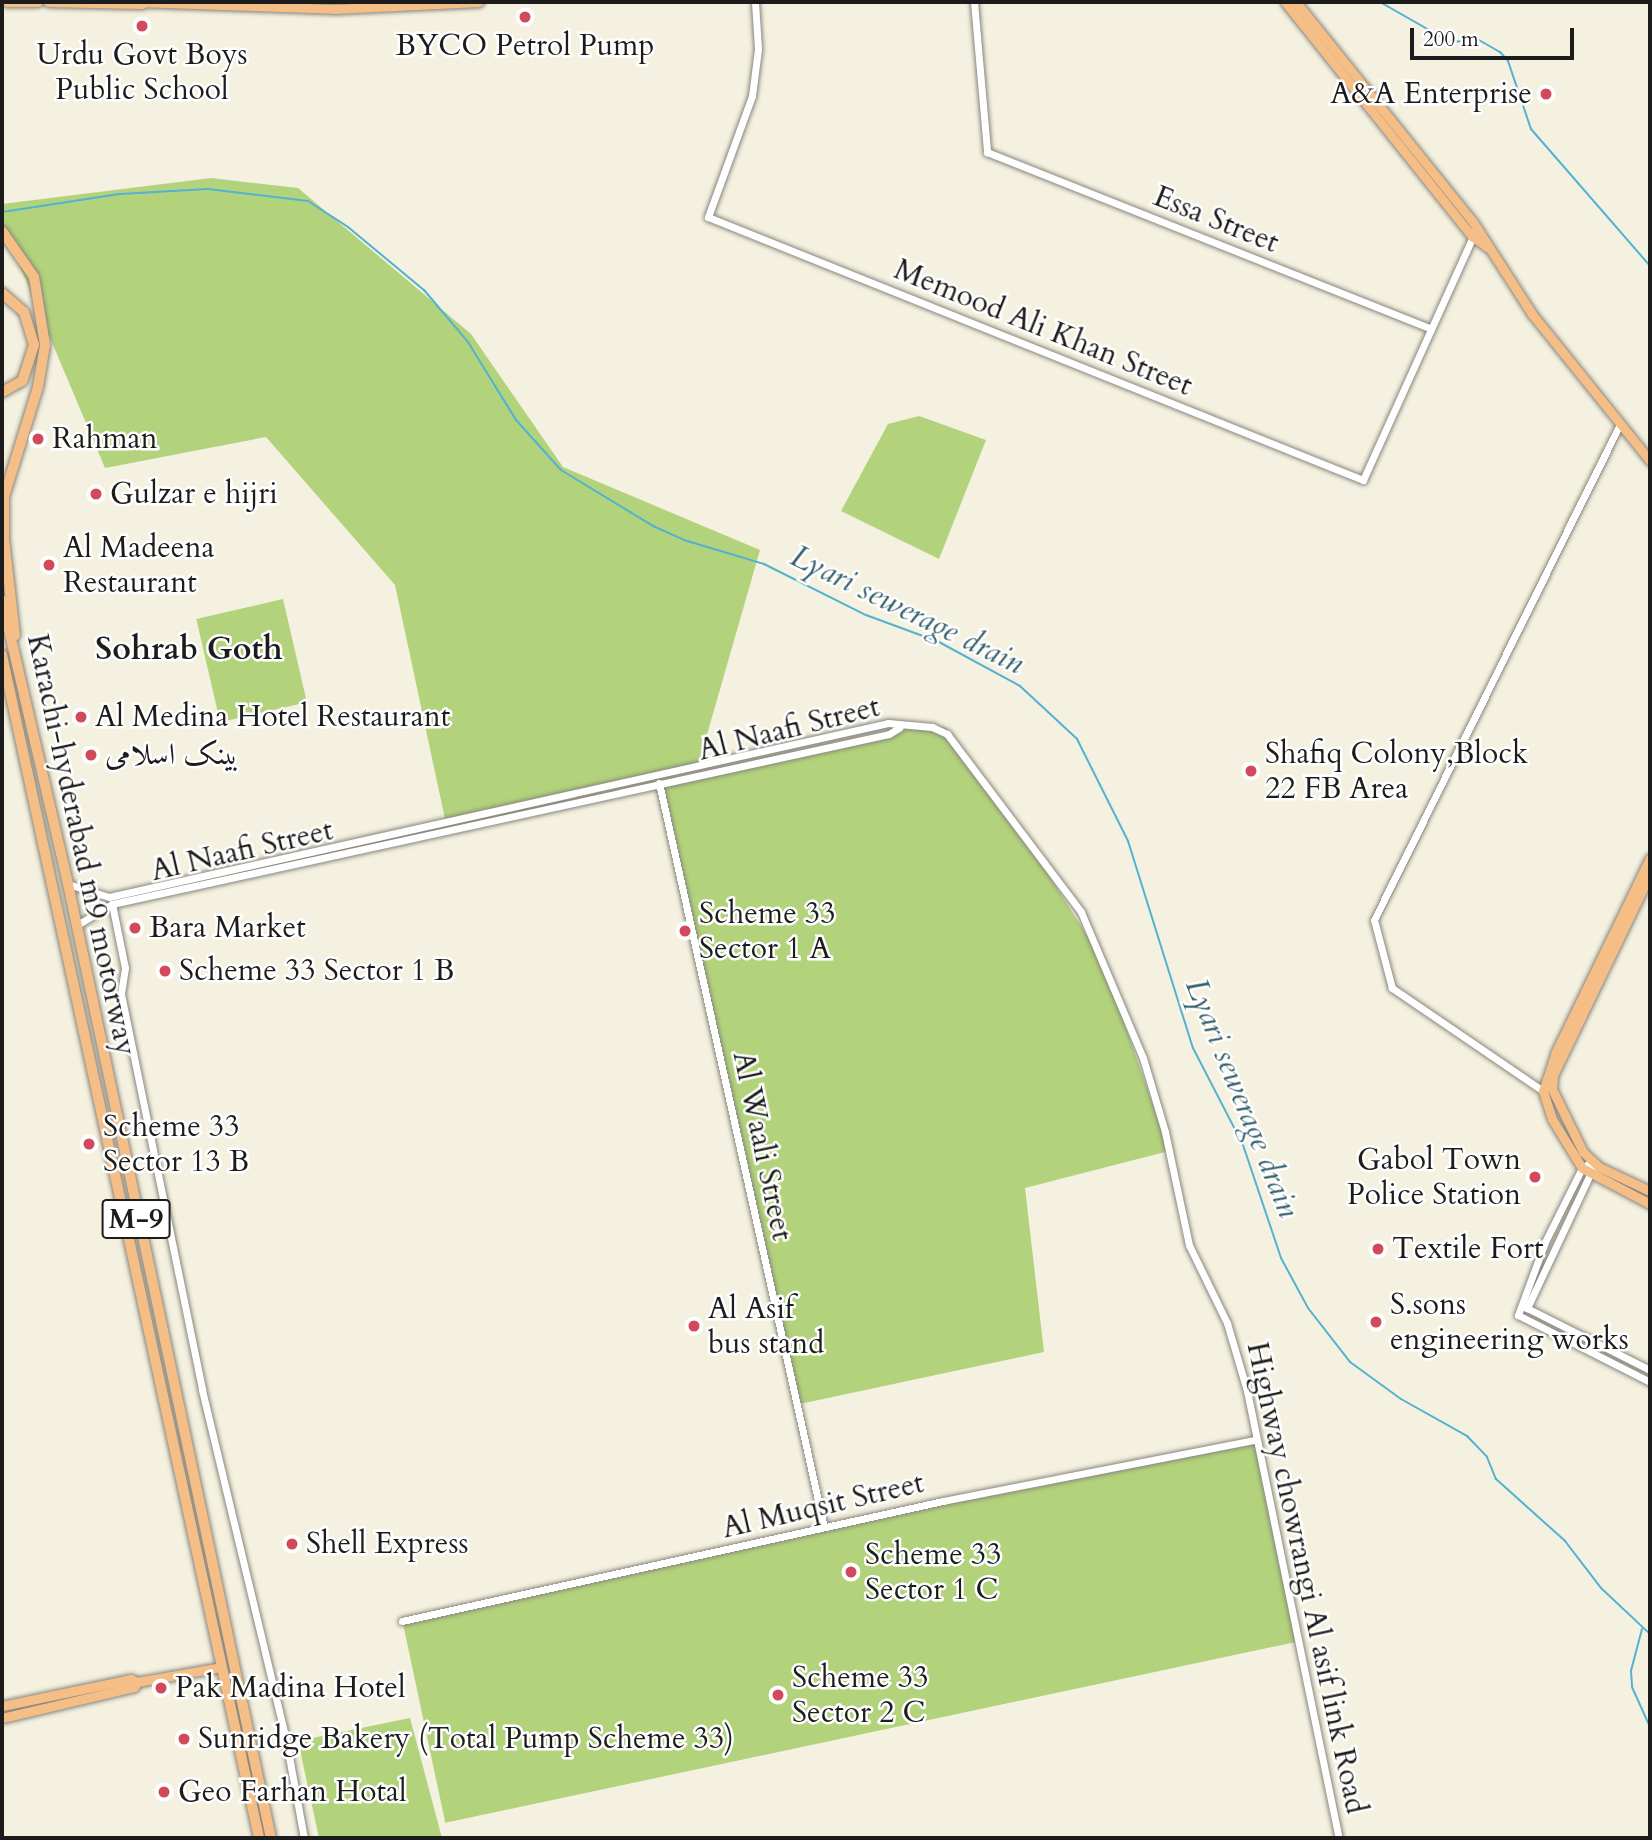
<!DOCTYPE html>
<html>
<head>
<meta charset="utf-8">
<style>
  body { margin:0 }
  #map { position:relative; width:1652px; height:1840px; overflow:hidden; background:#f4f1e0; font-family:Cardo,Amiri,serif }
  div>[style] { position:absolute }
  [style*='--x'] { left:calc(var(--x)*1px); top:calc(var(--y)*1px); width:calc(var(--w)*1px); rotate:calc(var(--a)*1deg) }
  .green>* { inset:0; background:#b2d37b; transform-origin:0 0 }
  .stream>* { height:2px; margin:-1px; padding:0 1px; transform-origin:1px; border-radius:1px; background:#53b2d1 }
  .roads { filter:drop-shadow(0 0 2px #88867e) drop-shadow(0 0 2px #88867e) }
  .minor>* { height:7px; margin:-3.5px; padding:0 3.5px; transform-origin:3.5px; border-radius:3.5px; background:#fff }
  .major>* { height:9px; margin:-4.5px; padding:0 4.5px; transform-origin:4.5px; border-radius:4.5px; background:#f6be87 }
  .highway>* { height:10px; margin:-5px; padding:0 5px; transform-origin:5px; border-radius:5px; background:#f6be87 }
  .dots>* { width:19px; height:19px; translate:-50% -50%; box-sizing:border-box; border:4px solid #fff; border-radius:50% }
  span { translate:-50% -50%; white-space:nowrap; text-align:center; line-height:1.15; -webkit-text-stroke:5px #fff; paint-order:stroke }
  .shield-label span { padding:2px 5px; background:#fff; border:2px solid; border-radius:5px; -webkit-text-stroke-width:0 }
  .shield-label { font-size:28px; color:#1c1c1c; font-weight:700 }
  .poi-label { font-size:30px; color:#1c1c1c }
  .right { translate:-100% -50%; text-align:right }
  .left { translate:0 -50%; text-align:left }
  .street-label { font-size:30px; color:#1c1c1c }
  .water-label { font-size:32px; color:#35606d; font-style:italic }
  .neighbourhood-label { font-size:32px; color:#1c1c1c; font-weight:700 }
  .frame { position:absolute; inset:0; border:4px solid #1c1c1c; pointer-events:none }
  .scale { position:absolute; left:1410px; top:28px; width:164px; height:32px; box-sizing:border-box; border:4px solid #1c1c1c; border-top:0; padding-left:9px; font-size:21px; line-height:24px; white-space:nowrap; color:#1c1c1c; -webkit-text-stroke:5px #fff; paint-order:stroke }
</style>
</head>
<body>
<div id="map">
  <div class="green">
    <i style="clip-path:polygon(211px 178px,298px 188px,471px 334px,563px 467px,760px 550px,698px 766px,445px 819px,395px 585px,266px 437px,105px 468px,2px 224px,2px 204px)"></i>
    <i style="clip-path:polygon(919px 416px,986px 440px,939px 559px,841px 511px,888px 424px)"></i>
    <i style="left:283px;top:599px;width:106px;height:89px;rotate:77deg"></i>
    <i style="clip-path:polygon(915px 727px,945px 727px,1026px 839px,1102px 959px,1169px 1151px,1025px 1188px,1044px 1352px,795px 1405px,660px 784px)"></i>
    <i style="left:1255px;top:1438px;width:208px;height:872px;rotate:78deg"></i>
    <i style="clip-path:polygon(410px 1718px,442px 1838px,319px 1838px,298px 1741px)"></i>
  </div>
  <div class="stream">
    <i style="--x:1380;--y:2;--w:81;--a:29.7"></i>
    <i style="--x:1450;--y:42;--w:29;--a:-4"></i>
    <i style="--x:1479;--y:40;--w:24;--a:30"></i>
    <i style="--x:1500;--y:52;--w:12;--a:48"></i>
    <i style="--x:1508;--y:61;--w:72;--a:71.3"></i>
    <i style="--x:1531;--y:129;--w:181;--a:49"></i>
    <i style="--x:2;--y:212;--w:119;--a:-8.7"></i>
    <i style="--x:120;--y:194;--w:88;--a:-3.3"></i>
    <i style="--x:208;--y:189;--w:101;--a:6.8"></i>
    <i style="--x:308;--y:201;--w:48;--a:33"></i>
    <i style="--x:348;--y:227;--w:99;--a:39.7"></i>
    <i style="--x:424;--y:290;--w:68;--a:49.8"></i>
    <i style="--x:468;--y:342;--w:92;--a:58.4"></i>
    <i style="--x:516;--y:420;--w:67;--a:48"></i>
    <i style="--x:561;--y:470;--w:108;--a:31.3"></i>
    <i style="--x:653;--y:526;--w:34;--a:24"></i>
    <i style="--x:684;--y:540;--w:84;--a:16.7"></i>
    <i style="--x:764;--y:564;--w:114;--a:26.6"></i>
    <i style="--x:866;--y:615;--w:78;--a:20.3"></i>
    <i style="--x:939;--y:642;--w:92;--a:28.5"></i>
    <i style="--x:1020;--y:686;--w:78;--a:42.9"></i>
    <i style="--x:1077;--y:739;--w:114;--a:63.4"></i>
    <i style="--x:1128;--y:841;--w:217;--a:72.6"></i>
    <i style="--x:1193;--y:1048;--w:109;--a:62.7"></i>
    <i style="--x:1243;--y:1145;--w:119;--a:71.4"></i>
    <i style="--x:1281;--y:1258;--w:57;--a:61.6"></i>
    <i style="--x:1308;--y:1308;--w:68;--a:52.1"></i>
    <i style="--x:1350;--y:1362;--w:63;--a:36"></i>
    <i style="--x:1401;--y:1399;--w:76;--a:29.3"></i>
    <i style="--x:1467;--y:1436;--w:29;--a:46"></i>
    <i style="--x:1487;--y:1457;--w:24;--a:68"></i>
    <i style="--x:1496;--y:1479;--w:93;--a:41.9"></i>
    <i style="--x:1565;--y:1541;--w:59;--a:52.5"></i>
    <i style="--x:1601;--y:1588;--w:67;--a:43.2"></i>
    <i style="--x:1642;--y:1629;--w:43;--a:104.7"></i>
    <i style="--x:1631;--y:1671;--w:16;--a:86"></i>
    <i style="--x:1632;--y:1687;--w:44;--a:65.8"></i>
  </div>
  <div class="roads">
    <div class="minor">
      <i style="--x:755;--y:2;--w:47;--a:86.3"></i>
      <i style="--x:758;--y:49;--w:47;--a:97.3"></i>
      <i style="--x:752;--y:96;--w:129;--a:110"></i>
      <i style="--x:708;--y:217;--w:706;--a:21.88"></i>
      <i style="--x:1363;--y:480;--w:272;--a:-65.7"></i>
      <i style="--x:974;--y:2;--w:151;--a:85"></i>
      <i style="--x:987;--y:152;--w:476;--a:21.7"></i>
      <i style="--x:659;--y:783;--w:762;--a:77.5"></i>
      <i style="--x:68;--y:884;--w:43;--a:17.6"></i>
      <i style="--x:109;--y:897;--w:798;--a:-12.59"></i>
      <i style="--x:888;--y:723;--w:44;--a:5.2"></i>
      <i style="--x:932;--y:727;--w:17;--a:25"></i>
      <i style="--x:947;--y:734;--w:223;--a:53"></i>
      <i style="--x:1081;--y:912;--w:159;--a:67"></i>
      <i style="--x:1143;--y:1058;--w:77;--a:73.4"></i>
      <i style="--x:1165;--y:1132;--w:116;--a:78"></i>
      <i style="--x:1189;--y:1245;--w:87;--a:64"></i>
      <i style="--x:1227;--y:1323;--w:71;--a:73.6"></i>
      <i style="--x:1247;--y:1391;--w:456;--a:78.4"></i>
      <i style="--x:112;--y:904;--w:65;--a:78.5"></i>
      <i style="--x:125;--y:968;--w:26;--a:99"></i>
      <i style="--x:121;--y:994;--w:404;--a:78.4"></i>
      <i style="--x:202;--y:1390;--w:360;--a:76.5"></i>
      <i style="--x:286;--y:1740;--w:100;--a:79.6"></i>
      <i style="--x:77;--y:925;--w:41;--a:-31"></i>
      <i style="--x:112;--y:904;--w:795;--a:-12.34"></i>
      <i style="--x:889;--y:734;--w:12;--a:-31"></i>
      <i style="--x:1543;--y:1091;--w:183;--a:-145.7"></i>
      <i style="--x:1392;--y:988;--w:70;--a:-104.8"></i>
      <i style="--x:1374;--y:920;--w:554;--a:-63.62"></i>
      <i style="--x:1593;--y:1161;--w:13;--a:148"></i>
      <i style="--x:1582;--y:1168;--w:83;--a:116.6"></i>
      <i style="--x:1545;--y:1242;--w:78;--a:110.3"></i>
      <i style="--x:1518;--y:1315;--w:148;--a:26.9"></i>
      <i style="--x:1592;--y:1170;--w:153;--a:115.2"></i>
      <i style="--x:1527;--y:1308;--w:138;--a:26.8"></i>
      <i style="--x:402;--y:1621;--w:554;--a:-12.51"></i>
      <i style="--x:943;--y:1501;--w:318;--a:-11.1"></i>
    </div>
    <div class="major">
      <i style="--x:48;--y:2;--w:94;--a:1.2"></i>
      <i style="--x:137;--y:2;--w:197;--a:2"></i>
      <i style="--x:334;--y:9;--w:145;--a:-2.8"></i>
      <i style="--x:1285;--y:2;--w:300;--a:51.4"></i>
      <i style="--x:1472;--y:236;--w:19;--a:36"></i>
      <i style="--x:1296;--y:2;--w:282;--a:51.2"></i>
      <i style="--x:1473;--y:222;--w:109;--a:57.3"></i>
      <i style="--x:1532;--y:314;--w:189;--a:51.2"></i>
      <i style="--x:1650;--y:858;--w:216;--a:115.9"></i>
      <i style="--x:1556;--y:1052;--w:41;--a:108.4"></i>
      <i style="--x:1543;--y:1091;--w:29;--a:72"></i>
      <i style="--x:1552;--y:1119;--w:57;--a:58.5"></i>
      <i style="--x:1582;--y:1168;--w:77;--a:27.9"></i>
      <i style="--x:1650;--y:874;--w:224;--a:115.7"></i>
      <i style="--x:1553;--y:1076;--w:13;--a:94"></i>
      <i style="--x:1552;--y:1089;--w:70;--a:63.8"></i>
      <i style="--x:1583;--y:1152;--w:22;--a:43"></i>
      <i style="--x:1599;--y:1167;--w:56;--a:25.2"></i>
      <i style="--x:2;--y:1706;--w:132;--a:-11.8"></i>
      <i style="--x:131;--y:1679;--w:7;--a:27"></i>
      <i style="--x:137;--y:1682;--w:85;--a:-10.1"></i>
      <i style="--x:2;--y:1718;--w:136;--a:-13.2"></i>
      <i style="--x:134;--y:1687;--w:6;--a:-59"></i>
    </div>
    <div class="highway">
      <i style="--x:7;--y:2;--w:31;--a:0"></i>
      <i style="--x:2;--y:231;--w:56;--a:55.2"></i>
      <i style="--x:34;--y:277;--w:69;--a:80.8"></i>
      <i style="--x:45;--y:345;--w:43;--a:99.5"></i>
      <i style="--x:38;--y:387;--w:115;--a:107.2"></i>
      <i style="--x:4;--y:497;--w:42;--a:90"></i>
      <i style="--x:4;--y:539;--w:97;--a:83.5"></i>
      <i style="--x:2;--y:293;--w:29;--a:41"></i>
      <i style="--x:24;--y:312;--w:34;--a:73"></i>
      <i style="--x:34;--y:345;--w:38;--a:108"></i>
      <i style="--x:22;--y:381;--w:23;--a:151"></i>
      <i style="--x:2;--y:600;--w:292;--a:76.9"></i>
      <i style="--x:68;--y:884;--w:975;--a:77.99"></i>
      <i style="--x:2;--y:655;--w:1211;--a:77.74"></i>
    </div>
  </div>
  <div class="dots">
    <i style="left:525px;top:17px;background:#d1495b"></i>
    <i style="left:142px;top:26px;background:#d1495b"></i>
    <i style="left:1546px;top:94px;background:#d1495b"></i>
    <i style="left:38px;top:439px;background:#d1495b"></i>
    <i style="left:96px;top:494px;background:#d1495b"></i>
    <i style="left:49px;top:565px;background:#d1495b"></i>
    <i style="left:81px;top:717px;background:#d1495b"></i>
    <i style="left:91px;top:755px;background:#d1495b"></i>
    <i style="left:1251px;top:771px;background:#d1495b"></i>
    <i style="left:135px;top:928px;background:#d1495b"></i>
    <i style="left:685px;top:931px;background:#d1495b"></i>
    <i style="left:165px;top:971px;background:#d1495b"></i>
    <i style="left:89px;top:1144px;background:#d1495b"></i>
    <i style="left:1535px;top:1177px;background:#d1495b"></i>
    <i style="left:1378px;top:1249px;background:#d1495b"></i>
    <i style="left:1376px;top:1322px;background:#d1495b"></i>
    <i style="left:694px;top:1326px;background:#d1495b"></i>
    <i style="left:292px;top:1544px;background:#d1495b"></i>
    <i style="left:851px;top:1572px;background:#d1495b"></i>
    <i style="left:161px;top:1688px;background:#d1495b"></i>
    <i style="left:778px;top:1695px;background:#d1495b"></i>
    <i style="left:184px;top:1739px;background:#d1495b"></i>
    <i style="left:164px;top:1792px;background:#d1495b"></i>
  </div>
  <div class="shield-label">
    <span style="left:136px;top:1219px">M-9</span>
  </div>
  <div class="poi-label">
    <span style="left:525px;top:46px">BYCO Petrol Pump</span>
    <span style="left:142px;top:72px">Urdu Govt Boys<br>Public School</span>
    <span class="right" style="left:1532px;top:94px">A&amp;A Enterprise</span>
    <span class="left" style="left:52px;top:439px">Rahman</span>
    <span class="left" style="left:110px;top:494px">Gulzar e hijri</span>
    <span class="left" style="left:63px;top:565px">Al Madeena<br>Restaurant</span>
    <span class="left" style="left:95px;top:717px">Al Medina Hotel Restaurant</span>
    <span class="left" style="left:1265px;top:771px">Shafiq Colony,Block<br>22 FB Area</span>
    <span class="left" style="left:105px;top:755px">بینک اسلامی</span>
    <span class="left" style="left:699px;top:931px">Scheme 33<br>Sector 1 A</span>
    <span class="left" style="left:149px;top:928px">Bara Market</span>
    <span class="left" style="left:179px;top:971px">Scheme 33 Sector 1 B</span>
    <span class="left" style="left:103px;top:1144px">Scheme 33<br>Sector 13 B</span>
    <span class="right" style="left:1521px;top:1177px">Gabol Town<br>Police Station</span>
    <span class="left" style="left:1392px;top:1249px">Textile Fort</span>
    <span class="left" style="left:1390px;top:1322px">S.sons<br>engineering works</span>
    <span class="left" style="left:708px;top:1326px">Al Asif<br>bus stand</span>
    <span class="left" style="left:306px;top:1544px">Shell Express</span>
    <span class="left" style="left:865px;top:1572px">Scheme 33<br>Sector 1 C</span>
    <span class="left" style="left:792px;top:1695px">Scheme 33<br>Sector 2 C</span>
    <span class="left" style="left:175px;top:1688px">Pak Madina Hotel</span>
    <span class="left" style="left:198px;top:1739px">Sunridge Bakery (Total Pump Scheme 33)</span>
    <span class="left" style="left:178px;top:1792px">Geo Farhan Hotal</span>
  </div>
  <div class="street-label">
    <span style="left:1216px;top:220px;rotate:22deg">Essa Street</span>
    <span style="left:1043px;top:328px;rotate:22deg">Memood Ali Khan Street</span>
    <span style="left:789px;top:729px;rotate:-14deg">Al Naafi Street</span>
    <span style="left:81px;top:845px;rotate:78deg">Karachi-hyderabad m9 motorway</span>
    <span style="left:242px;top:851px;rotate:-13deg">Al Naafi Street</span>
    <span style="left:762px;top:1146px;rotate:78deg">Al Waali Street</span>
    <span style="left:823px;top:1506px;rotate:-13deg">Al Muqsit Street</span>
    <span style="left:1306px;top:1578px;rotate:78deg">Highway chowrangi Al asif link Road</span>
  </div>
  <div class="water-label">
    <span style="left:907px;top:610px;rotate:26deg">Lyari sewerage drain</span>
    <span style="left:1242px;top:1098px;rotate:68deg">Lyari sewerage drain</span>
  </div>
  <div class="neighbourhood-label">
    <span style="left:189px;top:649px">Sohrab Goth</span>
  </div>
  <div class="frame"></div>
  <div class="scale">200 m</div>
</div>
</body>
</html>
